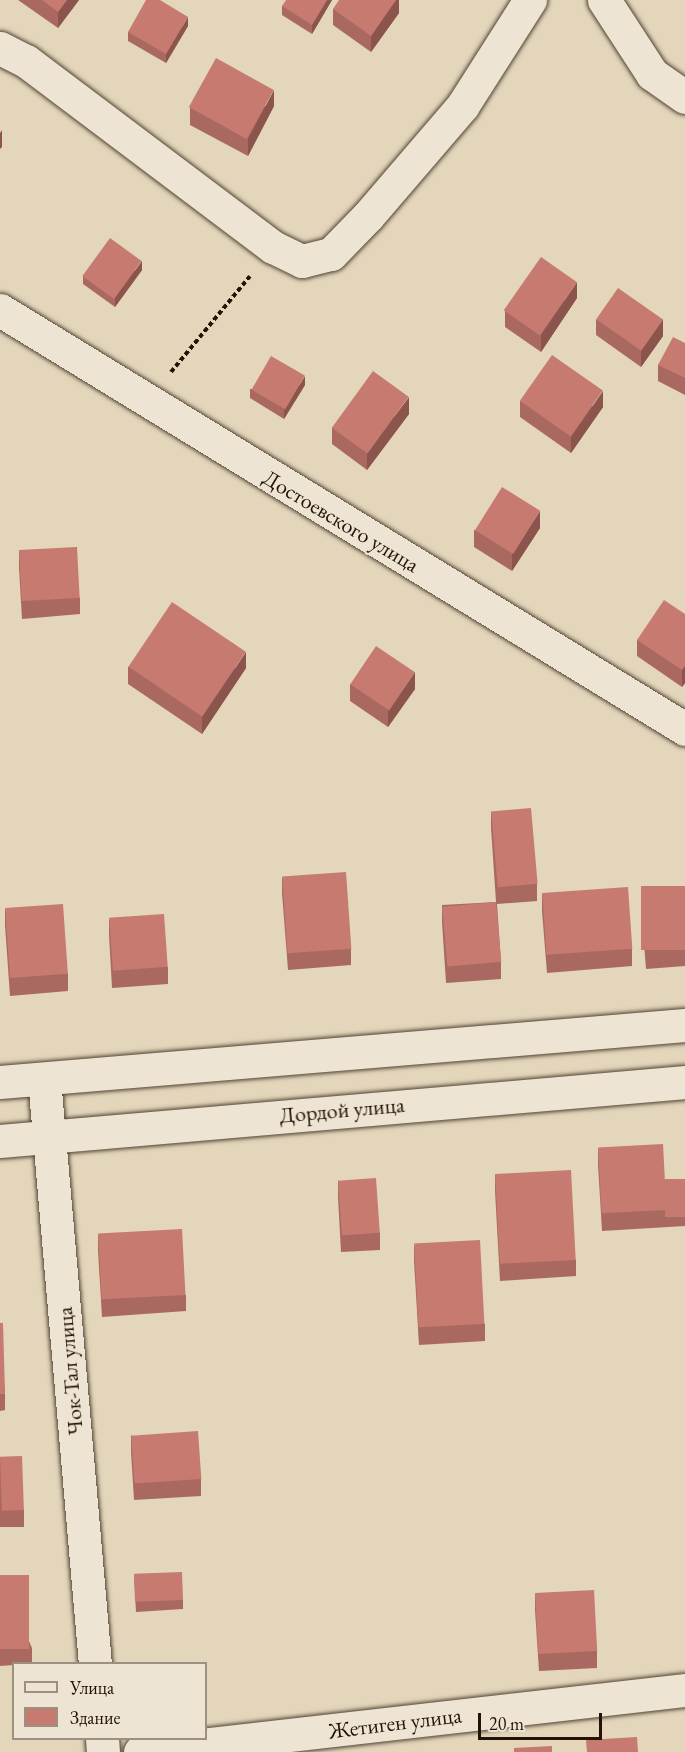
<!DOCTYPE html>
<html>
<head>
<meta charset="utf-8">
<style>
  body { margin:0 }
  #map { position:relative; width:685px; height:1752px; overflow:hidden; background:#e3d6bb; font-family:"EB Garamond",serif }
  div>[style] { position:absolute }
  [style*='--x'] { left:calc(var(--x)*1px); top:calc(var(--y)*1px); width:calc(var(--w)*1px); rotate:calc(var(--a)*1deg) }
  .path>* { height:4px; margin-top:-2px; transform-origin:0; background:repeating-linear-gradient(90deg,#221306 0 4.5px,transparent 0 7.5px) }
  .roads { filter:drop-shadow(0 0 2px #524433) drop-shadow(0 0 2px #524433) }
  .minor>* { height:33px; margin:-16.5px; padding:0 16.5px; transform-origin:16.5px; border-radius:16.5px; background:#ede4d3 }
  .wall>* { inset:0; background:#aa6960 }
  .shaded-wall>* { inset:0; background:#8b554e }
  .building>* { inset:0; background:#c67a70; transform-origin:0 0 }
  span { translate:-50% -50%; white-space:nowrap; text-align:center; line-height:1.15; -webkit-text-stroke:4.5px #ede4d3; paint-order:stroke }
  .street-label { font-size:22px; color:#221306 }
  .legend { position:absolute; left:12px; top:1662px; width:195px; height:78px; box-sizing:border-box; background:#ede4d3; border:2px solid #9c9081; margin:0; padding:8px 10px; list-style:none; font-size:18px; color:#221306 }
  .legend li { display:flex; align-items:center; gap:12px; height:30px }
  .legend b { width:30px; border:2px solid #9c9081 }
  .scale { position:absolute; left:478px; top:1713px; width:124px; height:27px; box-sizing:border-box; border:3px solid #221306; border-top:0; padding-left:8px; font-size:18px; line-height:21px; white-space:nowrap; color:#221306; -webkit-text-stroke:4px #ede4d3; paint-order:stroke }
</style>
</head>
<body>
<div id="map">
  <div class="path">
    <i style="--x:171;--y:372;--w:124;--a:-50.5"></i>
  </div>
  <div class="roads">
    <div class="minor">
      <i style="--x:604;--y:0;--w:88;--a:57"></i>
      <i style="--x:652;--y:74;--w:40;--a:34.9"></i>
      <i style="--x:0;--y:48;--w:29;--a:27"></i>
      <i style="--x:26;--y:61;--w:309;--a:37"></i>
      <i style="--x:273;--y:247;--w:32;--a:26"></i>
      <i style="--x:302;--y:261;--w:30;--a:-14"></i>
      <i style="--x:331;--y:254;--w:53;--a:-45.8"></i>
      <i style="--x:368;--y:216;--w:146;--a:-49.4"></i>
      <i style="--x:463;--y:105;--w:125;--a:-57.5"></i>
      <i style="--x:0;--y:310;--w:803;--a:31.45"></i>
      <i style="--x:44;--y:1079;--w:587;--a:85.02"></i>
      <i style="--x:0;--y:1082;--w:687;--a:-4.76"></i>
      <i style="--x:0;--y:1141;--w:688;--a:-4.92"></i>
      <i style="--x:102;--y:1738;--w:14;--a:86"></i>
      <i style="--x:140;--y:1752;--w:549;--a:-6.49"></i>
    </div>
  </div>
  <div class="wall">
    <i style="clip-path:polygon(18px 0,79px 0,58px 28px)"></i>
    <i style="clip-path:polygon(332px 0,312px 34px,282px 15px,282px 6px)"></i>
    <i style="clip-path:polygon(399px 0,399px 13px,371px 52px,333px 25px,333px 9px)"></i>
    <i style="clip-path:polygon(188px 26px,166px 63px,128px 41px,128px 32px)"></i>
    <i style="clip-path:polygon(274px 106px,248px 156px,190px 125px,190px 108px)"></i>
    <i style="clip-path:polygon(142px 270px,115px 307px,83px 284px,83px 276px)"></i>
    <i style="clip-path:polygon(577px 298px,541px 352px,505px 327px,505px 311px)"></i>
    <i style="clip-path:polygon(596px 319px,663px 336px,641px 367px,596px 335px)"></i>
    <i style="clip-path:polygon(685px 343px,685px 395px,658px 381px,658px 365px)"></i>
    <i style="clip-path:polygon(305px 385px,284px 419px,250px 398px,250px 389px)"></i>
    <i style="clip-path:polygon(520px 401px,603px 407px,571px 453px,520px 417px)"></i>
    <i style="clip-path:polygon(409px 414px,367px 470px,332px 444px,332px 428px)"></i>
    <i style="clip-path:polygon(540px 528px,512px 571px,474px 547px,474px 530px)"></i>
    <i style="clip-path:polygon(19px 551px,80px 598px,80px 614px,22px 619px,19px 568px)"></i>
    <i style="clip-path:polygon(685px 614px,685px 683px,682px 687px,637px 656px,637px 640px)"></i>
    <i style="clip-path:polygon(128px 667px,246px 668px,202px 734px,128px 684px)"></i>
    <i style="clip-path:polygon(350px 684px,415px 689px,388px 727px,350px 701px)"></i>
    <i style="clip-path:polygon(491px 811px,537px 884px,537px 901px,497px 904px,501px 962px,501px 979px,446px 983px,442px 922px,442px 905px,496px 902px,491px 828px)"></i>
    <i style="clip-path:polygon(282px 877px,351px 949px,351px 965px,288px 970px,282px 893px)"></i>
    <i style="clip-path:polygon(685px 886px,685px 966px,646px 969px,641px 907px,641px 890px)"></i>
    <i style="clip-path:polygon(542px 894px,632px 949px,632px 966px,547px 973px,542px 911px)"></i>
    <i style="clip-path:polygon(5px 909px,68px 974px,68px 991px,10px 996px,5px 925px)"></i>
    <i style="clip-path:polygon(109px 919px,168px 967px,168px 984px,112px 988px,109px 935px)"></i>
    <i style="clip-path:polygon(598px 1149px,665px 1180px,685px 1179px,685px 1226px,602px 1231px,598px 1165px)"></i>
    <i style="clip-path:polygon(495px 1174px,576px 1260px,576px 1276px,500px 1281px,495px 1191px)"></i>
    <i style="clip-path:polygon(338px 1180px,380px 1233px,380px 1250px,341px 1252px,338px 1197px)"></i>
    <i style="clip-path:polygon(98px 1235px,186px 1295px,186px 1311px,102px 1317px,98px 1251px)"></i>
    <i style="clip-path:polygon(414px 1245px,485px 1324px,485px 1341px,419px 1345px,414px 1261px)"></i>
    <i style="clip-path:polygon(0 1323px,5px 1394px,5px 1410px,0 1411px)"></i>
    <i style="clip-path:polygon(131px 1435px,201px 1479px,201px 1496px,134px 1500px,131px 1452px)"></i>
    <i style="clip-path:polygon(0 1457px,24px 1510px,24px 1527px,0 1527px)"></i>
    <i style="clip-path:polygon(0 1575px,32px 1648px,32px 1664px,14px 1664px,14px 1665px,0 1666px)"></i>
    <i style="clip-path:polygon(134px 1575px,183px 1600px,183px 1609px,136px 1612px)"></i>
    <i style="clip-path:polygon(535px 1594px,597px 1651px,597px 1668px,539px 1671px,535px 1610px)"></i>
  </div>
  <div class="shaded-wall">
    <i style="clip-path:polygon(67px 0,79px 0,58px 28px,58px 12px)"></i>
    <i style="clip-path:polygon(327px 0,332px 0,312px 34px,312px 25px)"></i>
    <i style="clip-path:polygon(396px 0,399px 0,399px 13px,371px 52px,371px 36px)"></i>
    <i style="clip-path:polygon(188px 17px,188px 26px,166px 63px,166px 54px)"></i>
    <i style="clip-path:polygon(274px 90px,274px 106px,248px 156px,248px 139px)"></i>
    <i style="clip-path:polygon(2px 130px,2px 147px,0 149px,0 133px)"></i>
    <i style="clip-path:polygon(142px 261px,142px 270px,115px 307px,115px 298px)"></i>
    <i style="clip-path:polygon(577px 282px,577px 298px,541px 352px,541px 335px)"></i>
    <i style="clip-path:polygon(663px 319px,663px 336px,641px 367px,641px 350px)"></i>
    <i style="clip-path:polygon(305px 376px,305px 385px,284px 419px,284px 410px)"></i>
    <i style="clip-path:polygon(603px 391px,603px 407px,571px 453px,571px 437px)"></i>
    <i style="clip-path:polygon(409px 397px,409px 414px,367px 470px,367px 453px)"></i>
    <i style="clip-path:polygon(540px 511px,540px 528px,512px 571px,512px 554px)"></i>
    <i style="clip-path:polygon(246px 652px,246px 668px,202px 734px,202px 717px)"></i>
    <i style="clip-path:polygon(685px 666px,685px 683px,682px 687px,682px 670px)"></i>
    <i style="clip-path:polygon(415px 672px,415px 689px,388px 727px,388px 711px)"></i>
  </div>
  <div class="building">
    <i style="clip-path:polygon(42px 0,67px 0,58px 12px)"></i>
    <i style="clip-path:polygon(146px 0,160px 0,188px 17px,166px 54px,128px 32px)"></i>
    <i style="clip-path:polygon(286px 0,327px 0,312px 25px,282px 6px)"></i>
    <i style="clip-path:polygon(339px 0,396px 0,371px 36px,333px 9px)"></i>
    <i style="left:216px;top:58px;width:66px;height:56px;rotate:29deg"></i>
    <i style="left:110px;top:238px;width:39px;height:47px;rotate:36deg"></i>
    <i style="left:541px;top:257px;width:44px;height:65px;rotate:35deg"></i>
    <i style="left:618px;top:288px;width:55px;height:38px;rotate:35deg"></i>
    <i style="clip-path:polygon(673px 337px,685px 343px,685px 378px,658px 365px)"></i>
    <i style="left:552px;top:355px;width:62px;height:56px;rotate:35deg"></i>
    <i style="left:271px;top:356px;width:39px;height:39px;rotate:30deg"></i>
    <i style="left:373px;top:371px;width:44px;height:70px;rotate:36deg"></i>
    <i style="left:502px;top:487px;width:45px;height:51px;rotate:32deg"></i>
    <i style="left:77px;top:547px;width:51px;height:58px;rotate:87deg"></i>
    <i style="clip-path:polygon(664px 600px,685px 614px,685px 666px,682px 670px,637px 640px)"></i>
    <i style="left:172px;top:602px;width:89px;height:78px;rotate:34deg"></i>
    <i style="left:376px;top:646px;width:47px;height:46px;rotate:34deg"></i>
    <i style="left:531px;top:808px;width:76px;height:40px;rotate:85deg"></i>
    <i style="left:346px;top:872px;width:77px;height:64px;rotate:86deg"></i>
    <i style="left:685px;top:886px;width:64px;height:44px;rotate:90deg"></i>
    <i style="left:628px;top:887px;width:62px;height:86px;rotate:86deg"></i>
    <i style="left:496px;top:902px;width:60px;height:54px;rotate:85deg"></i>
    <i style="left:63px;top:904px;width:70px;height:58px;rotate:86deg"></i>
    <i style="left:164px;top:914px;width:53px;height:55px;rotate:86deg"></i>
    <i style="left:663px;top:1144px;width:66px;height:65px;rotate:87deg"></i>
    <i style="left:571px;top:1170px;width:90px;height:76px;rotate:87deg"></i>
    <i style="left:376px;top:1178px;width:55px;height:38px;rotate:86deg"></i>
    <i style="left:685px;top:1179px;width:38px;height:20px;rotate:90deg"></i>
    <i style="left:182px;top:1229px;width:66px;height:84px;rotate:87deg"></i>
    <i style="left:480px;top:1240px;width:84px;height:66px;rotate:87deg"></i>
    <i style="clip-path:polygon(0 1323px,3px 1323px,5px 1394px,0 1394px)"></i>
    <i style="left:198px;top:1431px;width:48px;height:67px;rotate:86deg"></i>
    <i style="left:22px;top:1456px;width:54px;height:22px;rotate:88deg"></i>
    <i style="left:182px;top:1572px;width:28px;height:48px;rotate:88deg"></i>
    <i style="left:0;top:1575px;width:29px;height:74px"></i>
    <i style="left:594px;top:1590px;width:61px;height:59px;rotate:87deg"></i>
    <i style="clip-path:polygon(637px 1737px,638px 1752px,587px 1752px,586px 1740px)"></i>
    <i style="clip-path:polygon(552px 1746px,552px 1752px,514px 1752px,514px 1748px)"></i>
  </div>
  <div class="street-label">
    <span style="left:341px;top:521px;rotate:31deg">Достоевского улица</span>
    <span style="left:342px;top:1110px;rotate:-5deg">Дордой улица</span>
    <span style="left:70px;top:1371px;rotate:-95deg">Чок-Тал улица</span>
    <span style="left:395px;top:1723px;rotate:-7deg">Жетиген улица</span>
  </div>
  <ul class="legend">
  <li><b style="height:8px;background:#ede4d3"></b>Улица</li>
  <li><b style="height:16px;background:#c67a70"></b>Здание</li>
  </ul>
  <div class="scale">20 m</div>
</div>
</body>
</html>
